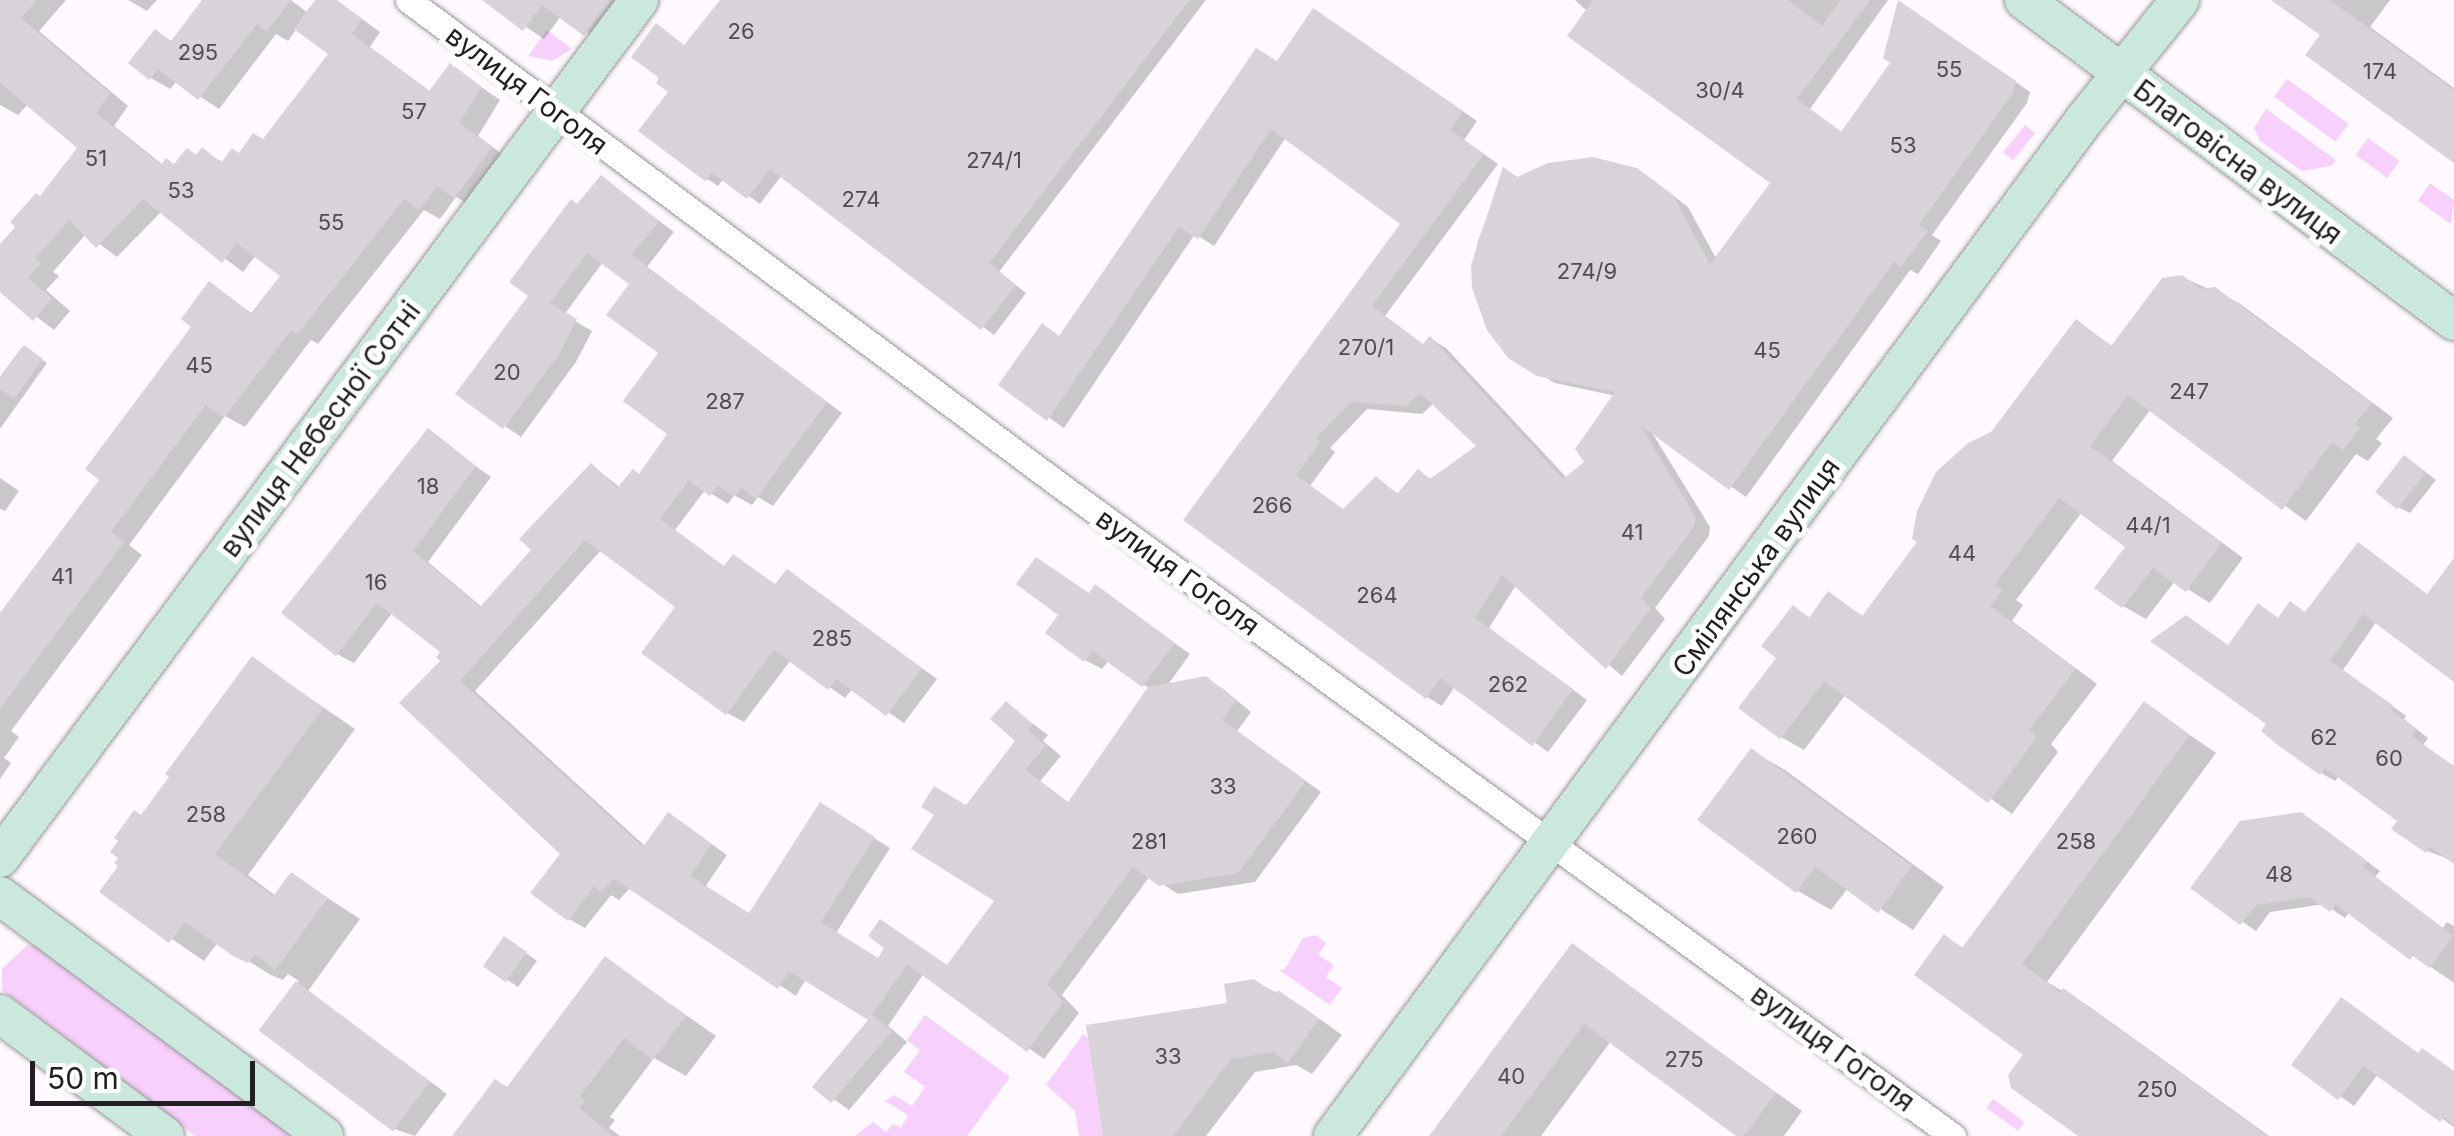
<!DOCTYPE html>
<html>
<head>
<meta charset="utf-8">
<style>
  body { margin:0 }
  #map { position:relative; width:2454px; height:1136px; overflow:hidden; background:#fdf9fe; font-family:Inter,sans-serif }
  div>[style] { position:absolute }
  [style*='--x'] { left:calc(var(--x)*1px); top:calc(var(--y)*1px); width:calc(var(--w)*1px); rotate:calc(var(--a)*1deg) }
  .green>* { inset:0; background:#f7d1fb; transform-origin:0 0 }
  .shadow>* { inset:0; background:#0003 }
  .building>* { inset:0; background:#d7d3d8; transform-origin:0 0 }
  .roads { filter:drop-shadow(0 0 2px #9a969a) drop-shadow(0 0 2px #9a969a) }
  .street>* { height:25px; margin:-12.5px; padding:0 12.5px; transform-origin:12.5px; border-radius:12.5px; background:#fff }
  .secondary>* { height:38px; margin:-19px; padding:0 19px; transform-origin:19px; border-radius:19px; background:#cae8db }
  span { translate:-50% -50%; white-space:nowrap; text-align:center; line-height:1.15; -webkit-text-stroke:10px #fff; paint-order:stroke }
  .number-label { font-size:22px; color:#4e4c4f }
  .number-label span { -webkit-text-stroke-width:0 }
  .street-label { font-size:28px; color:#211f21 }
  .scale { position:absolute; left:30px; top:1061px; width:225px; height:45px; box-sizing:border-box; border:5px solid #211f21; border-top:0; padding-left:12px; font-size:30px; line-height:35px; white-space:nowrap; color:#211f21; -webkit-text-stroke:8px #fff; paint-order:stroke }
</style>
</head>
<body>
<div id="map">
  <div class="green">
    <i style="clip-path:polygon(547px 30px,572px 49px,552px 61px,528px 56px)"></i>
    <i style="left:2287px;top:79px;width:76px;height:22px;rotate:36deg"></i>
    <i style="clip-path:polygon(2266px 109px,2336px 160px,2331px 166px,2302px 171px,2260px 141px,2254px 128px)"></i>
    <i style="left:2025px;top:125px;width:13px;height:35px;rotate:39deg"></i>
    <i style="left:2368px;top:138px;width:39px;height:21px;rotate:36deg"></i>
    <i style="clip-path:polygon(2430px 183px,2454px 200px,2451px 224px,2418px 201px)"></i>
    <i style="clip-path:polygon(1316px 935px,1326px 943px,1318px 955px,1334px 965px,1326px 977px,1342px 988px,1330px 1005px,1279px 970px,1285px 969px,1303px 938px)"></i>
    <i style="clip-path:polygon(27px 945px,37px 946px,295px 1136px,195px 1136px,2px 990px,2px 969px)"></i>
    <i style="clip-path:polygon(925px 1015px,1010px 1077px,967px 1136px,855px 1136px,873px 1122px,886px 1132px,893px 1124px,901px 1128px,908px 1115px,885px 1101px,894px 1095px,912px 1106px,925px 1087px,904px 1072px,920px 1050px,907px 1040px)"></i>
    <i style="clip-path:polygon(1083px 1034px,1089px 1039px,1103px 1136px,1079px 1136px,1075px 1111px,1046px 1085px)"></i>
    <i style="left:1993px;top:1099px;width:39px;height:11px;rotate:36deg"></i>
  </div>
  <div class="shadow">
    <i style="clip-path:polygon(0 0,66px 0,39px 31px,128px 106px,114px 126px,163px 165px,175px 166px,203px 151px,224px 163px,264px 142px,331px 53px,297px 28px,288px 41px,276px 34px,219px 109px,177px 81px,170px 89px,151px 78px,156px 32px,173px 42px,206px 0,291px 0,308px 13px,319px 0,336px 0,380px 32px,370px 47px,431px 92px,451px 66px,500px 100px,478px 136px,510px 160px,474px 208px,456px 197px,440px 219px,424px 210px,318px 344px,311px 340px,245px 427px,225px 416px,129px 545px,142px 555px,11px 731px,19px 737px,4px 758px,11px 763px,0 779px,0 617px,103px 479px,195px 327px,210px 285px,253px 314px,283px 275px,256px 255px,243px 272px,162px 211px,117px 257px,86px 234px,53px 272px,59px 276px,46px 290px,70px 311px,54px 330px,0 289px,0 248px,81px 147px,28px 104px,18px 115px,0 105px)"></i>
    <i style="clip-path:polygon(128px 0,157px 0,147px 11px)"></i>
    <i style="clip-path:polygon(486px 0,621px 0,605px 44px,561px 16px,544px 39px)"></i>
    <i style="clip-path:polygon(721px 0,1206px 0,999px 272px,1026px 293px,994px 335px,782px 175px,760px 204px,724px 178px,718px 186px,707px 179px,642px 130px,672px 92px,686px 47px)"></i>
    <i style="clip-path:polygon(evenodd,1575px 0,1888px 0,1810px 109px,1843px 133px,1894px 63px,1900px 2px,2030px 92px,2027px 103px,1932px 235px,1941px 241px,1918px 274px,1910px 270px,1746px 497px,1651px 431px,1710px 527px,1709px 536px,1655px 608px,1665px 619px,1622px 676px,1516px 585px,1489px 628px,1587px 700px,1548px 752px,1455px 686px,1442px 706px,1427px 697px,1186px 520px,1404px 224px,1286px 137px,1214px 246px,1195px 234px,1064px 428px,1001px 384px,1061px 338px,1279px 64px,1329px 20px,1477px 121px,1464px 140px,1498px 164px,1385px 316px,1425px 346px,1431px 339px,1446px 348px,1568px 479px,1588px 462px,1616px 396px,1555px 383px,1510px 357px,1475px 288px,1477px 244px,1504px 171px,1519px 179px,1653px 180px,1688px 207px,1717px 260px,1773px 183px,1575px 0,1433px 404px,1479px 446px,1433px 480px,1419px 472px,1400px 495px,1377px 479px,1345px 511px,1310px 486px,1335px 452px,1330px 448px,1367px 409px,1422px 414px,1433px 404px)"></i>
    <i style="clip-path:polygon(2275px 0,2390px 0,2370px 27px,2454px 88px,2454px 160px,2323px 35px)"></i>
    <i style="clip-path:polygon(602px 178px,674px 232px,647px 267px,842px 413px,773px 506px,758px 497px,752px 505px,734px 495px,728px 504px,705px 490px,675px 530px,726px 568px,777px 586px,787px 572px,937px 679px,904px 723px,853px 688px,845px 698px,791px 660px,744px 722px,727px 713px,679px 606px,602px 549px,475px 691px,646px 847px,685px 825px,727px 855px,705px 887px,750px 916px,837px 815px,890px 848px,836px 933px,879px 960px,948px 967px,998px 900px,967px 808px,1018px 741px,1006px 704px,1048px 735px,1043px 741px,1061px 756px,1040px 781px,1070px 804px,1150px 689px,1109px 660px,1102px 669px,1085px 660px,1090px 595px,1096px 587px,1190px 654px,1167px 686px,1206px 679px,1223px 689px,1251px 712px,1237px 731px,1321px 792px,1255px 882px,1178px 894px,1150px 876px,1062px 995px,1079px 1013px,1044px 1059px,924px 973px,888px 1026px,907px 1042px,849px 1110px,815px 1086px,872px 1019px,806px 979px,796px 996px,631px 887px,619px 900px,611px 895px,585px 928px,569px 919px,563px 854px,443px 661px,444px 652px,393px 612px,354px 663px,337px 654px,428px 432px,491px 477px,428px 562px,483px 608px,534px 550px,592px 466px,621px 488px,640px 476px,670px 434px,661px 353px,633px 284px,603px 262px,564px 315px,592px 331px,576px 362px,521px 437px,458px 394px,531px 295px,578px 206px)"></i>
    <i style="clip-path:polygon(2182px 277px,2239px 303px,2393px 418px,2376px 439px,2382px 443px,2368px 461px,2356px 454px,2306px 521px,2151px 409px,2112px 461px,2243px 558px,2210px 603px,2175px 581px,2146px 619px,2123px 606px,2128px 546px,2082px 512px,2016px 600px,2023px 605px,2012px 621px,2097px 684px,2051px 744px,2058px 752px,2012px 814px,1846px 694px,1804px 750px,1781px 737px,1780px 657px,1794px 608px,1812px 619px,1829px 594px,1864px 617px,2076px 323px,2114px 347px)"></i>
    <i style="clip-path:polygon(22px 347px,47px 363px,0 429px,0 377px)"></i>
    <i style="clip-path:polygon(2416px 465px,2436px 480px,2410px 513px,2398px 507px)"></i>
    <i style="clip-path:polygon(0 478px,19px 491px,5px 511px,0 509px)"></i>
    <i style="clip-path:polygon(2454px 562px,2454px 679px,2377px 621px,2343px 670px,2406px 716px,2404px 719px,2428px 738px,2423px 745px,2454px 766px,2454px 861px,2427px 851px,2400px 821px,2339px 776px,2335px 781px,2321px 773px,2270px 723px,2230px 647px,2279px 620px,2429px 596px)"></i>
    <i style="clip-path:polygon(253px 659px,355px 729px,248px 875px,276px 896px,292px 875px,360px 919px,308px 991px,447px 1094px,415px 1136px,394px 1129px,262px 1030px,299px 981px,288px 974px,283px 980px,269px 974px,218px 942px,204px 961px,102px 891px,121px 866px,143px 817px)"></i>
    <i style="clip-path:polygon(2145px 704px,2216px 753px,2047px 982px,2090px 1007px,2269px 1136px,2082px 1136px,1945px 937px,1965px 949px)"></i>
    <i style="clip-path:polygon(1752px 751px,1785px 770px,1944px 887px,1913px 930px,1848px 888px,1831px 910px,1798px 891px)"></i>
    <i style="clip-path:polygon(2316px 823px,2380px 871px,2375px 877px,2443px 928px,2447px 922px,2454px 926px,2454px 983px,2350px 911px,2345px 918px,2324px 904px,2270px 912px,2256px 931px,2193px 888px)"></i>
    <i style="clip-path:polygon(516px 946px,537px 961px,518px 987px,485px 965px)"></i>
    <i style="clip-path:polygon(1573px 946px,1802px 1111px,1784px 1136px,1740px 1136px,1611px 1041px,1541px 1136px,1431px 1136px)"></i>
    <i style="clip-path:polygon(606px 959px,716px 1036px,686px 1076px,654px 1058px,610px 1117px,615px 1120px,609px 1128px,620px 1136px,456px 1136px,508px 1089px)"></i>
    <i style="clip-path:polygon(1254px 981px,1303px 1007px,1342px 1035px,1312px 1074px,1296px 1065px,1255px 1072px,1206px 1136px,1105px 1136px)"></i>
    <i style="clip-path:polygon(2420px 1055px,2454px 1072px,2454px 1127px,2378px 1074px,2354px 1106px,2295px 1065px)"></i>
  </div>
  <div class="building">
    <i style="clip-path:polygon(0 0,37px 0,21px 18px,110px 93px,96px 113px,161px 165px,166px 158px,174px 164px,187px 148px,196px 155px,202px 147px,221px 163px,232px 148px,239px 153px,253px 133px,263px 139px,328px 54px,294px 29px,315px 0,337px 0,362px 19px,352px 34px,429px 91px,450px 63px,482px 87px,459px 123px,492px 147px,454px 198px,437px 186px,419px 210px,404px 199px,297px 335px,291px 330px,224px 418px,206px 405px,111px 532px,124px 542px,0 709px,0 613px,99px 480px,85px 469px,191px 327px,181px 319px,209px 281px,251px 313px,280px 276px,236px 243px,222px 263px,143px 199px,96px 248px,69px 220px,35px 259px,41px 263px,28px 278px,52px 298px,33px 321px,0 292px,0 244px,15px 227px,10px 222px,36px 193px,40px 196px,77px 148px,0 83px)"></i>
    <i style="clip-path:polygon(202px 0,291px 0,267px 31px,257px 24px,198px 100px,158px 69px,149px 80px,128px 63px,155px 29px,171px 41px)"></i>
    <i style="clip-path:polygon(482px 0,611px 0,584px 36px,542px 5px,523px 31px)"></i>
    <i style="clip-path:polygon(720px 0,1190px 0,989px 263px,1016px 285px,981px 330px,770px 169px,747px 199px,712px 173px,705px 181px,638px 131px,668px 92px,656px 83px,659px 78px,631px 57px,656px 23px,684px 45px)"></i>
    <i style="clip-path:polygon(evenodd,1593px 0,1788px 0,1822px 26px,1840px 0,1870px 0,1797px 99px,1841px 132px,1890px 63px,1883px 58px,1898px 0,2016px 81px,2012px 94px,1919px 225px,1928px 231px,1901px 267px,1894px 262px,1729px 490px,1640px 425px,1696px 517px,1694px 527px,1641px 598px,1651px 608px,1606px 669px,1502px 575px,1475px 618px,1573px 689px,1532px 746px,1440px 678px,1426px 699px,1183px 520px,1400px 224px,1271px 129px,1198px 239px,1179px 227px,1047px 421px,998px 385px,1042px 323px,1059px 336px,1256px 48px,1277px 61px,1313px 8px,1463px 111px,1450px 130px,1484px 154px,1372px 306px,1423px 344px,1430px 336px,1563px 479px,1584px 462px,1575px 449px,1615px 392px,1537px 376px,1508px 358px,1487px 330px,1472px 288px,1471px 265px,1503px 167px,1517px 177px,1548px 163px,1593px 157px,1637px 168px,1673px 195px,1710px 264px,1770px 183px,1567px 36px,1593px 0,1420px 393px,1476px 446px,1430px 479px,1418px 469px,1397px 494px,1376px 476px,1343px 509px,1296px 475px,1321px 441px,1316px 438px,1351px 402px,1406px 406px,1420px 393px)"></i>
    <i style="clip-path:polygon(2271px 0,2330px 0,2454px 90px,2454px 163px,2305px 55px,2320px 35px)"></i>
    <i style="clip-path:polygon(601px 175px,659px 221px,632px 255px,827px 402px,756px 499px,741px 488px,734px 497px,718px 486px,710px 496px,689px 481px,660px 519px,724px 566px,733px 554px,775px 584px,787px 569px,922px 668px,886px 716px,836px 679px,828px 690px,774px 650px,726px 715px,641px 653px,675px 607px,585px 540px,460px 681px,643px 847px,668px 812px,712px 844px,690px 876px,749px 913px,820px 802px,875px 837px,821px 922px,878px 958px,884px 948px,868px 936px,880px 919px,947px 965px,994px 901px,911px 849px,934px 815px,921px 807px,934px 786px,966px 805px,1015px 741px,990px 719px,1006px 701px,1033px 724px,1028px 730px,1046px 746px,1025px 770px,1068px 802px,1148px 687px,1206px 676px,1236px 701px,1222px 720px,1306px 781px,1238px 873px,1159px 886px,1133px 867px,1047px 984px,1063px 1002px,1027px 1052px,907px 964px,872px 1015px,892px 1031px,831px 1103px,812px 1087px,868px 1020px,789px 971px,778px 989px,614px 879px,601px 892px,594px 886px,568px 921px,530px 893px,560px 854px,399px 703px,440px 661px,436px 657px,440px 652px,377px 603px,336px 656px,281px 613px,428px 428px,476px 466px,413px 551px,480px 607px,531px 550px,519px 539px,591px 463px,617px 488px,633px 469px,639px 474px,667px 434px,623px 401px,658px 353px,606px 315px,629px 284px,587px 253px,550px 303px,577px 319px,560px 353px,503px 429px,455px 394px,528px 296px,509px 282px,571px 199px,577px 204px)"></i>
    <i style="clip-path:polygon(2182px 275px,2200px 289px,2215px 287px,2372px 403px,2355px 424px,2360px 428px,2343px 450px,2332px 442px,2282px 510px,2128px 395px,2090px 446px,2222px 543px,2186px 592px,2153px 568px,2122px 608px,2094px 588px,2125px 547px,2059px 498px,1994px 585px,2002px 590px,1990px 606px,2076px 669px,2029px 730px,2037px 737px,1988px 803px,1824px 681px,1780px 739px,1738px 708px,1776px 658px,1761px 646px,1793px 605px,1809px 618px,1828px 591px,1862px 616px,1917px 542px,1912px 539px,1917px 511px,1936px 472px,1968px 443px,1991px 432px,2076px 319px,2111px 346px,2162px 278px)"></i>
    <i style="clip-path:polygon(24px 345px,43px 359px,14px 399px,0 389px,0 378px)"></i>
    <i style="left:2404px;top:455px;width:28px;height:47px;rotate:38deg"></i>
    <i style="clip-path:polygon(2358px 542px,2427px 594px,2454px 558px,2454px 682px,2363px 614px,2330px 661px,2394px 706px,2391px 710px,2416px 729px,2411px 735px,2454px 767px,2454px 864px,2430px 847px,2426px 853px,2391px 829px,2397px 821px,2325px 768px,2320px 775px,2279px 746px,2261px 731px,2266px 724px,2150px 641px,2186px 615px,2228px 645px,2258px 603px,2278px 618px,2290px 601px,2305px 612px)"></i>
    <i style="clip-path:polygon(1036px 557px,1089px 593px,1095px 584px,1175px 643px,1142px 687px,1092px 651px,1084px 662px,1045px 633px,1058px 615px,1016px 584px)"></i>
    <i style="clip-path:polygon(252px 656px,323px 708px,215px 854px,273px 896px,291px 872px,328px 898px,275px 970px,255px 954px,248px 963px,233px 956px,185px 922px,169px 943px,99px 892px,118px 866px,114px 863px,118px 858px,110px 852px,118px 841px,114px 838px,134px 810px,141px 815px,169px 777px,165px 774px)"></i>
    <i style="clip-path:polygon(2144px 701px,2190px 735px,2022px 964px,2060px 992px,2063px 988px,2267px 1136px,2078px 1136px,2011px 1088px,2008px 1075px,2023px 1055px,1914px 975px,1944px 934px,1962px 948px)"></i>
    <i style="clip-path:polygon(1751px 748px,1912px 866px,1878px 913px,1815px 867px,1796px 893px,1697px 820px)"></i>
    <i style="clip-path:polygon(2301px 812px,2367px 861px,2363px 867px,2453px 936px,2429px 968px,2413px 956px,2410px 960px,2335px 904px,2330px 912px,2310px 897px,2256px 905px,2240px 925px,2190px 888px,2240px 821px)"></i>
    <i style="left:504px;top:936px;width:28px;height:37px;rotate:35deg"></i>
    <i style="clip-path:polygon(1572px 943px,1776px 1093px,1744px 1136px,1736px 1136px,1584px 1024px,1501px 1136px,1429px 1136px)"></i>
    <i style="clip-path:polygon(605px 956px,686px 1016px,653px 1060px,624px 1038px,580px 1096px,585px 1100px,579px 1108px,613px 1136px,452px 1136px,495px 1079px,507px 1087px)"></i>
    <i style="clip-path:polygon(1254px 979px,1275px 994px,1278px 990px,1319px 1019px,1288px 1063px,1273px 1052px,1231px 1059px,1173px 1136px,1103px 1136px,1086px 1025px,1227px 1003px,1224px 984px)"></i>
    <i style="left:296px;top:981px;width:168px;height:62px;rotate:37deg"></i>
    <i style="clip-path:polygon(2341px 997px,2418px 1053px,2422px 1048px,2454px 1071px,2454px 1125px,2443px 1117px,2440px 1122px,2363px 1066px,2338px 1100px,2291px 1065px)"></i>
  </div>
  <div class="roads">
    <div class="street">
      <i style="--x:408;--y:0;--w:819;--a:36.66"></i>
      <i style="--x:1065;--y:489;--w:1099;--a:36.08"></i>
    </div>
    <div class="secondary">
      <i style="--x:2024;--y:0;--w:537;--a:36.74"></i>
      <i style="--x:0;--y:858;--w:1070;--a:-53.32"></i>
      <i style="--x:0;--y:896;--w:403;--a:36.5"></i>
      <i style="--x:0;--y:1014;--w:205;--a:36.5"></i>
      <i style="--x:1333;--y:1136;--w:1265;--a:-53.52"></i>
      <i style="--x:2085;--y:119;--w:152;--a:-51.4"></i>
    </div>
  </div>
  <div class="number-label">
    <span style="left:741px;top:32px">26</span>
    <span style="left:198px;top:53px">295</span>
    <span style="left:1949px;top:70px">55</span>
    <span style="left:2380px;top:72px">174</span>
    <span style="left:1720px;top:91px">30/4</span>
    <span style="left:414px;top:112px">57</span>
    <span style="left:1903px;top:146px">53</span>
    <span style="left:96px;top:159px">51</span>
    <span style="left:994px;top:161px">274/1</span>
    <span style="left:181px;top:191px">53</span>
    <span style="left:861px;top:200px">274</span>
    <span style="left:331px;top:223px">55</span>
    <span style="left:1587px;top:272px">274/9</span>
    <span style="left:1366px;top:348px">270/1</span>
    <span style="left:1767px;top:351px">45</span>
    <span style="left:199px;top:366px">45</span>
    <span style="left:507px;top:373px">20</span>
    <span style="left:2189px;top:392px">247</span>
    <span style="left:725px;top:402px">287</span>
    <span style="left:428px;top:487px">18</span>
    <span style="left:1272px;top:506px">266</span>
    <span style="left:2148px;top:526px">44/1</span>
    <span style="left:1632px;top:533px">41</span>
    <span style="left:1962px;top:554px">44</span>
    <span style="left:62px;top:577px">41</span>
    <span style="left:376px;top:583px">16</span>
    <span style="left:1377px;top:596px">264</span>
    <span style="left:832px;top:639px">285</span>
    <span style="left:1508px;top:685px">262</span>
    <span style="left:2324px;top:738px">62</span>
    <span style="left:2389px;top:759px">60</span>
    <span style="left:1223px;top:787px">33</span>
    <span style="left:206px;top:815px">258</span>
    <span style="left:1797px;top:837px">260</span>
    <span style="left:1149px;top:842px">281</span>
    <span style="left:2076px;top:842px">258</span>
    <span style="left:2279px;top:875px">48</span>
    <span style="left:1168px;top:1057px">33</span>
    <span style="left:1684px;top:1060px">275</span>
    <span style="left:1511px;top:1077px">40</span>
    <span style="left:2157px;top:1090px">250</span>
  </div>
  <div class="street-label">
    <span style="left:527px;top:90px;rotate:37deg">вулиця Гоголя</span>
    <span style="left:2238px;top:162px;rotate:37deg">Благовісна вулиця</span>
    <span style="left:320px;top:429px;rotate:-53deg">вулиця Небесної Сотні</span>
    <span style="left:1756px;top:567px;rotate:-54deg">Смілянська вулиця</span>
    <span style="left:1178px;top:572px;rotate:36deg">вулиця Гоголя</span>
    <span style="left:1833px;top:1048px;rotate:36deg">вулиця Гоголя</span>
  </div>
  <div class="scale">50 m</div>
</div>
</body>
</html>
